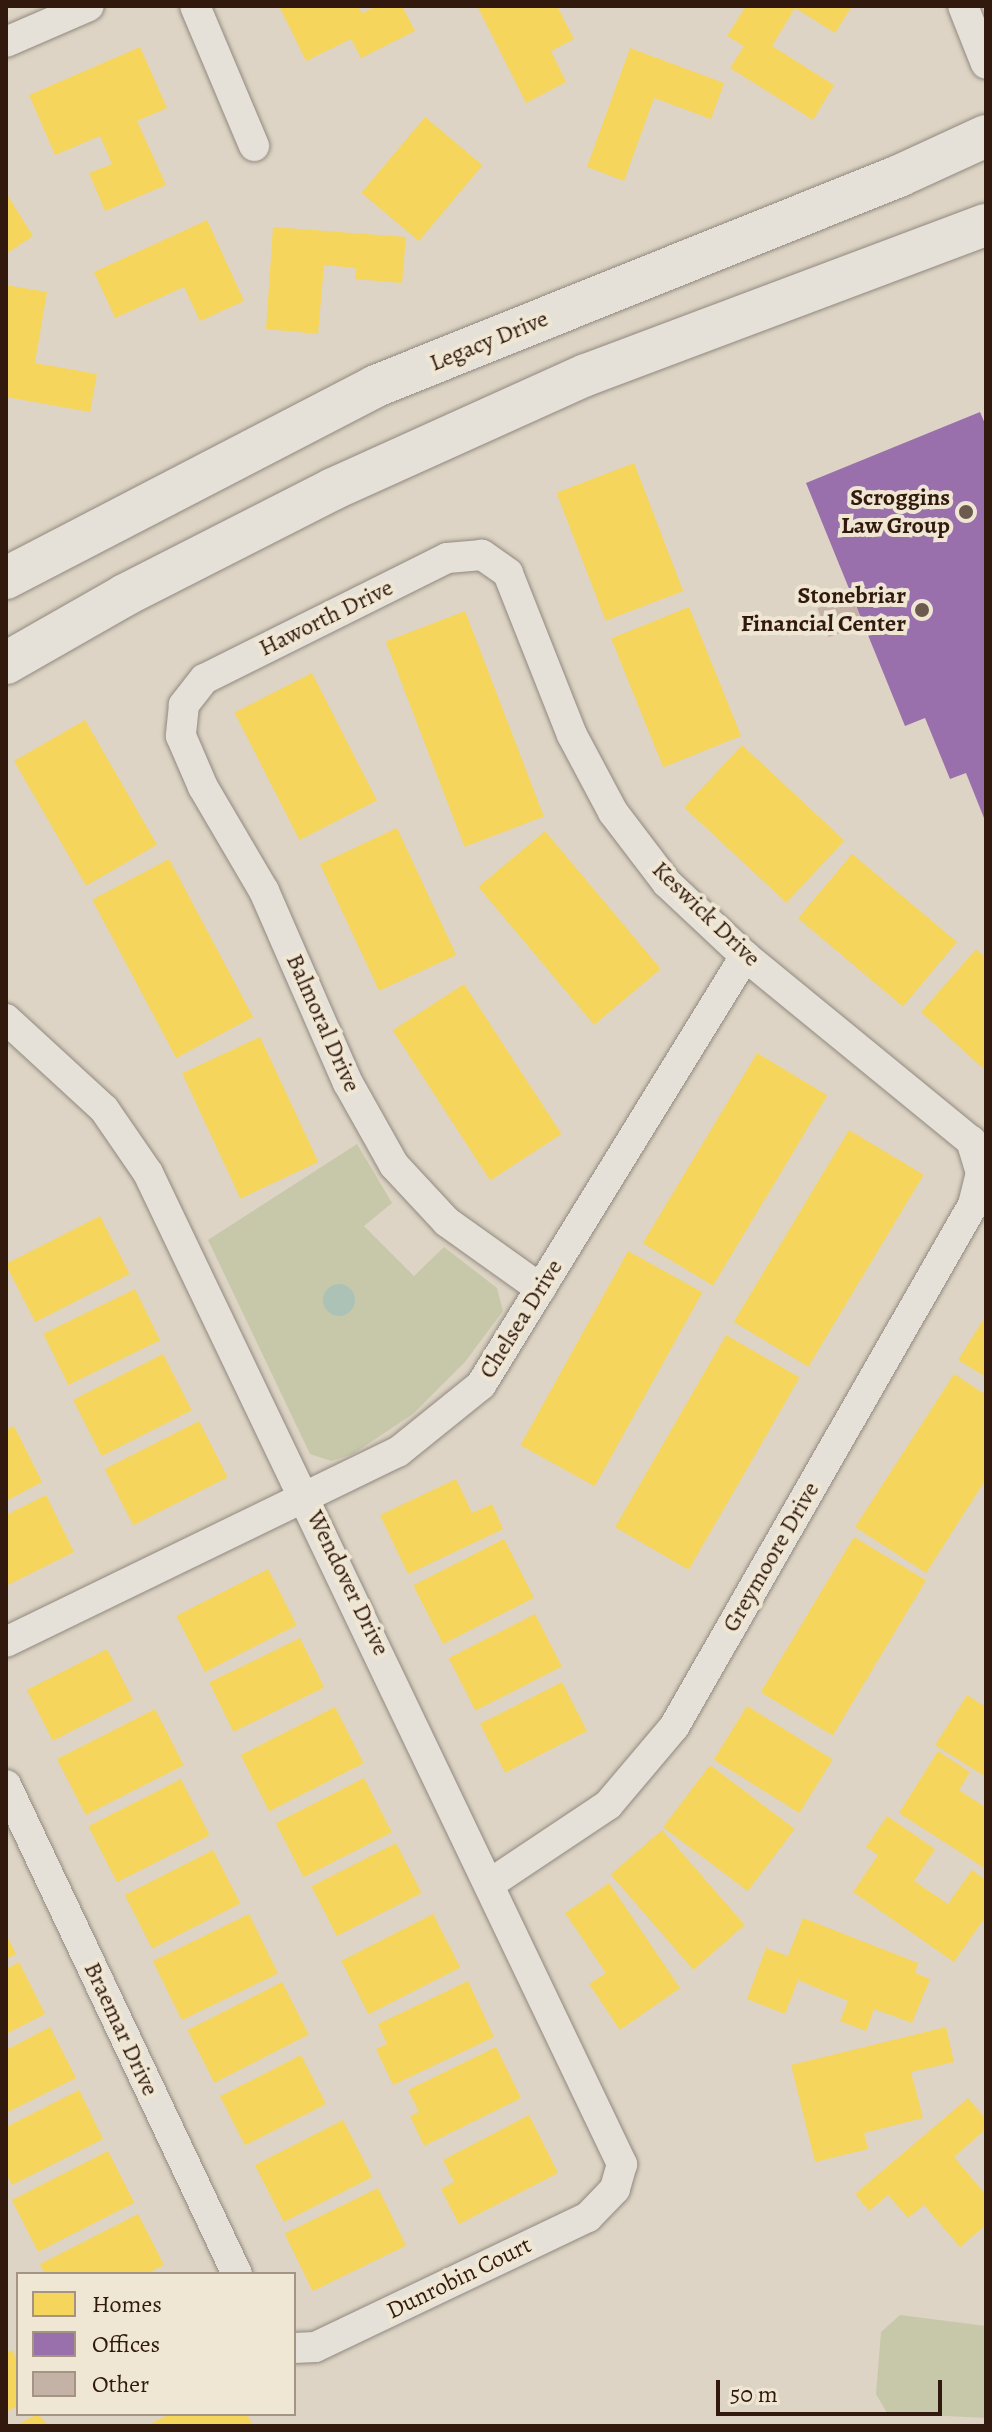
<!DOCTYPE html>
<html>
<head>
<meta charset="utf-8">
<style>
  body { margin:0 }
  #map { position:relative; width:992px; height:2432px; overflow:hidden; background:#ddd4c5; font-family:Alegreya,serif }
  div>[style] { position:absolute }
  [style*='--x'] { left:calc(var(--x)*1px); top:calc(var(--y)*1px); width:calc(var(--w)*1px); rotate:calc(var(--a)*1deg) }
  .green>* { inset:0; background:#c6c8a9 }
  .water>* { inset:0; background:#acc2b6 }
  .round { border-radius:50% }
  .homes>* { inset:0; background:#f6d55c; transform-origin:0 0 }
  .offices>* { inset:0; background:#9970ab }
  .building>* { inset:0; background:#c4b2a7; transform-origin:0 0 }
  .roads { filter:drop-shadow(0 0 2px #91897f) drop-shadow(0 0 2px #91897f) }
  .minor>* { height:30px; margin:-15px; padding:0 15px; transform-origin:15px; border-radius:15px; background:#e5e1d9 }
  .secondary>* { height:42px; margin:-21px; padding:0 21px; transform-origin:21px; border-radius:21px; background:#e5e1d9 }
  .dots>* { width:22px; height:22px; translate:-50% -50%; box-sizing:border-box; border:4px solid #efe6d3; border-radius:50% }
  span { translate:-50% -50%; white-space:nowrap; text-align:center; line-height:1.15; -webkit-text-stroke:8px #efe6d3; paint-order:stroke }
  .street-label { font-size:24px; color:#31190e }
  .poi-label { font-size:24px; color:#31190e; font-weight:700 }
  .right { translate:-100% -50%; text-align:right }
  .frame { position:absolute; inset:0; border:8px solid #31190e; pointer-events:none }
  .legend { position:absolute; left:16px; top:2272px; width:280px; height:144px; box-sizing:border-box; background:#efe6d3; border:2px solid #a39484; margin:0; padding:10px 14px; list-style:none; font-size:24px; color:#31190e }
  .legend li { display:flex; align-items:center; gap:16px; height:40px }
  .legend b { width:40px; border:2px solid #a39484 }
  .scale { position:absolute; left:716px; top:2380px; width:226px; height:36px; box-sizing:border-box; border:4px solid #31190e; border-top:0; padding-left:10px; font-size:24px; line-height:28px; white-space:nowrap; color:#31190e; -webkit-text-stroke:6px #efe6d3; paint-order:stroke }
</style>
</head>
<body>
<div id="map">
  <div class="green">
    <i style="clip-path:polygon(357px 1144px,392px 1203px,364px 1226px,414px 1276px,444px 1247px,497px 1288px,503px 1311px,465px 1362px,413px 1414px,353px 1454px,331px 1461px,310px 1454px,208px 1240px)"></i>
    <i style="clip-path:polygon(900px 2315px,986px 2326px,986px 2418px,887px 2413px,876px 2394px,881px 2332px)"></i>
  </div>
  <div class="water">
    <i class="round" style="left:323px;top:1284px;width:32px;height:32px"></i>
  </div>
  <div class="homes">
    <i style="clip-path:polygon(279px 6px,358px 6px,362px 13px,376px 6px,402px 6px,415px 31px,361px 58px,351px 39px,306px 61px)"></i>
    <i style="clip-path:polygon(477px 6px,557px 6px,574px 39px,551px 51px,566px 82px,526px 103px)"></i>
    <i style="clip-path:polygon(746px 6px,852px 6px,835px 33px,795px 8px,772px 46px,834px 85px,813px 120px,730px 68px,744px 46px,727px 36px)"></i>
    <i style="clip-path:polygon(140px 47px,167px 108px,137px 121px,166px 185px,105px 211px,89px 173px,112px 164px,100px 136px,55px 155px,29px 95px)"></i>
    <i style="clip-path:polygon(630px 48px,724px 83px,711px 119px,654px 98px,624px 181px,587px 167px)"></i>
    <i style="left:425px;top:117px;width:75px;height:99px;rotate:40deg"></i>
    <i style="clip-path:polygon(6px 193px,33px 236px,6px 254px)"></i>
    <i style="clip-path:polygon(207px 220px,244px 301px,200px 321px,184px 287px,115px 318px,94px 272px)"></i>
    <i style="clip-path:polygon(273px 227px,406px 237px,402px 283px,355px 279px,356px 268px,324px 265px,318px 334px,266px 329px)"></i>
    <i style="clip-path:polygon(6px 285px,47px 292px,35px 363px,97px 374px,90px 412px,6px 397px)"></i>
    <i style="left:634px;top:463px;width:137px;height:83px;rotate:69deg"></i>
    <i style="left:689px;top:607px;width:139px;height:84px;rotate:68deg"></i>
    <i style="left:465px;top:611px;width:220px;height:85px;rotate:69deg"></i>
    <i style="left:312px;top:673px;width:143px;height:87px;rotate:63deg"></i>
    <i style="left:85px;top:720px;width:144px;height:82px;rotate:60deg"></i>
    <i style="left:742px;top:745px;width:140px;height:85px;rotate:43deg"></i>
    <i style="left:397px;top:828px;width:140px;height:85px;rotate:65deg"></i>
    <i style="left:545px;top:831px;width:180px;height:87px;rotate:50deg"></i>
    <i style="left:852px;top:854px;width:137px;height:84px;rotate:40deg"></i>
    <i style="left:169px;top:859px;width:179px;height:87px;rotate:62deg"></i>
    <i style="clip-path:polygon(976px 949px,986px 958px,986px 1071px,921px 1012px)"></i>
    <i style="left:464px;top:984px;width:179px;height:85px;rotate:57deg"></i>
    <i style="left:260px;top:1037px;width:138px;height:86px;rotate:65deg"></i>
    <i style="left:757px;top:1053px;width:82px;height:222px;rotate:31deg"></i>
    <i style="left:849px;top:1130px;width:87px;height:224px;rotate:31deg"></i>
    <i style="left:100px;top:1216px;width:65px;height:106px;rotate:63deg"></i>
    <i style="left:628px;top:1251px;width:85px;height:222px;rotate:29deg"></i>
    <i style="left:135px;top:1289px;width:57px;height:102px;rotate:64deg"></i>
    <i style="clip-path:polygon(986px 1315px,986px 1377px,958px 1360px)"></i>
    <i style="left:726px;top:1335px;width:85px;height:222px;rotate:30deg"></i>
    <i style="left:163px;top:1354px;width:63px;height:101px;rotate:63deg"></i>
    <i style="clip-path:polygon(954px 1374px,986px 1395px,986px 1479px,926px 1573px,855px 1527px)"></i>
    <i style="left:199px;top:1421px;width:63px;height:106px;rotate:63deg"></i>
    <i style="clip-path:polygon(14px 1426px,42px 1482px,6px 1501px,6px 1430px)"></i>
    <i style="clip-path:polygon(456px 1479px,472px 1513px,492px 1504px,503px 1529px,408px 1574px,380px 1515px)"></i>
    <i style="clip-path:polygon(46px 1495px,74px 1552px,6px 1586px,6px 1515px)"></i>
    <i style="left:854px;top:1537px;width:84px;height:181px;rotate:31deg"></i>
    <i style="left:504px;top:1539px;width:66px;height:102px;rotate:63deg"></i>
    <i style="left:268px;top:1569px;width:63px;height:103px;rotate:63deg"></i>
    <i style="left:535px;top:1614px;width:59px;height:97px;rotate:63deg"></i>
    <i style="left:300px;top:1638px;width:55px;height:101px;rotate:64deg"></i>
    <i style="left:107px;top:1649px;width:57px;height:90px;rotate:63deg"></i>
    <i style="left:562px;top:1682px;width:55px;height:92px;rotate:63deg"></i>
    <i style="clip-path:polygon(967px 1695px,986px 1707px,986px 1777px,935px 1745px)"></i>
    <i style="left:747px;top:1706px;width:101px;height:63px;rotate:32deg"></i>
    <i style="left:335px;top:1707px;width:63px;height:106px;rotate:63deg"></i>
    <i style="left:155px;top:1709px;width:63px;height:110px;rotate:63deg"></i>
    <i style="clip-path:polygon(938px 1751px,970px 1772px,959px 1790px,986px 1808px,986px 1869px,899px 1813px)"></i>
    <i style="left:710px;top:1765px;width:106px;height:78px;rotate:37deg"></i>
    <i style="left:364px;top:1778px;width:61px;height:99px;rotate:63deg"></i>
    <i style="left:181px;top:1779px;width:63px;height:104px;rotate:63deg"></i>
    <i style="clip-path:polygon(887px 1816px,935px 1849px,914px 1881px,948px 1904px,972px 1870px,986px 1880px,986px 1916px,954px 1962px,853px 1892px,878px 1855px,866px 1847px)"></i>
    <i style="left:662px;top:1830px;width:126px;height:68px;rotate:49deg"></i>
    <i style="left:396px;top:1843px;width:56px;height:95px;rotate:63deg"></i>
    <i style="left:213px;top:1850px;width:60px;height:99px;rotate:63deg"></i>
    <i style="clip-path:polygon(609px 1883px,680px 1988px,620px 2030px,589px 1984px,606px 1973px,565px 1913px)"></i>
    <i style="left:249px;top:1914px;width:66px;height:107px;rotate:64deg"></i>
    <i style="left:433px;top:1914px;width:60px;height:103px;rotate:63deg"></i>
    <i style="clip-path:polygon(803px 1918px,918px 1963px,915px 1973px,930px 1979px,912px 2023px,874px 2009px,866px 2031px,840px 2021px,848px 2001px,798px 1980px,785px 2014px,747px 1999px,766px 1948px,788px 1956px)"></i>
    <i style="clip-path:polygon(6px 1934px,16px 1954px,6px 1959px)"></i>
    <i style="clip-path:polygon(19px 1962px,45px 2014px,6px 2034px,6px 1969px)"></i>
    <i style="clip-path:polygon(468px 1981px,494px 2037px,393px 2085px,376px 2049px,387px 2044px,378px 2024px)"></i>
    <i style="left:282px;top:1982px;width:59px;height:106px;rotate:63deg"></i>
    <i style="clip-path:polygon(50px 2027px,76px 2078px,6px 2113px,6px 2050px)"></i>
    <i style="clip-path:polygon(946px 2027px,954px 2062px,911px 2072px,923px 2118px,864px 2133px,868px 2149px,815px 2162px,791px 2065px)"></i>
    <i style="clip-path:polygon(496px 2047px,521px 2098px,424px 2146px,410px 2116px,419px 2112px,408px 2090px)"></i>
    <i style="left:301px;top:2055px;width:55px;height:91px;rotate:63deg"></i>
    <i style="clip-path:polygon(79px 2090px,103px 2139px,12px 2185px,6px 2173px,6px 2127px)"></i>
    <i style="clip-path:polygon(968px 2098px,986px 2119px,986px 2129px,954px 2157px,986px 2195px,986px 2225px,960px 2247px,924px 2205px,908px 2218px,888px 2195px,869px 2211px,855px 2194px)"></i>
    <i style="clip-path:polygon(529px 2115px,558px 2173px,459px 2224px,441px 2189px,454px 2182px,443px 2160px)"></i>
    <i style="left:343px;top:2120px;width:64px;height:99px;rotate:63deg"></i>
    <i style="left:108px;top:2151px;width:58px;height:108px;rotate:63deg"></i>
    <i style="left:378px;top:2188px;width:64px;height:104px;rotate:64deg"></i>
    <i style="clip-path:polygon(138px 2214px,164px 2265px,146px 2274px,45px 2274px,40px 2264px)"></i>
    <i style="clip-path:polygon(12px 2350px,18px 2362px,18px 2406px,6px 2412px,6px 2353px)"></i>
    <i style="clip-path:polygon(38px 2414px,49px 2426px,14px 2426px)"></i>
    <i style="clip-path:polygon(170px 2414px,247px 2414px,253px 2426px,146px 2426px)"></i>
  </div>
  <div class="offices">
    <i style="clip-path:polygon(980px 412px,986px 426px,986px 823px,966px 773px,950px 779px,925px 718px,905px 726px,806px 483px)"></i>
  </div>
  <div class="building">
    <i style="left:852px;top:595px;width:31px;height:37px;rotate:69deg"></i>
  </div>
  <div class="roads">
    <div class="minor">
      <i style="--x:195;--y:6;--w:152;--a:67.1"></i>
      <i style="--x:963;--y:6;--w:62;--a:68.4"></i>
      <i style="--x:6;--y:42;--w:90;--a:-23.4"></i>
      <i style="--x:6;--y:1019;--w:133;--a:42.6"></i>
      <i style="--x:104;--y:1109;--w:78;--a:55.5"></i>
      <i style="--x:148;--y:1173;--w:1099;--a:64.44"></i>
      <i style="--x:622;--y:2164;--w:26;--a:106"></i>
      <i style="--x:615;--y:2189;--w:39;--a:134"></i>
      <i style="--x:588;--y:2217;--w:302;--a:154.5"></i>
      <i style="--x:315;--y:2347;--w:21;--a:177"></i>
      <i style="--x:6;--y:1642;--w:436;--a:-25.9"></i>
      <i style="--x:398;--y:1452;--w:107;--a:-38.9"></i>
      <i style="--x:481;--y:1385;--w:504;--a:-58.39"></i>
      <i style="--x:6;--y:1785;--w:541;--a:64.71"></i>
      <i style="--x:491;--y:1883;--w:141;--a:-33.7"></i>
      <i style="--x:608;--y:1805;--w:102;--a:-49.8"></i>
      <i style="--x:674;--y:1727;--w:602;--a:-60.2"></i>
      <i style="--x:973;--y:1205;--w:33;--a:-76"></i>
      <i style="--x:981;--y:1173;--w:34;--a:-107"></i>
      <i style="--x:971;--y:1141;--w:292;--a:-140.7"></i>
      <i style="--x:745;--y:956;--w:107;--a:-136.9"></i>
      <i style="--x:667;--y:883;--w:89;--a:-127.3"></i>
      <i style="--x:613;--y:812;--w:87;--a:-118"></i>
      <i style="--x:572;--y:735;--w:174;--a:-111.6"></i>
      <i style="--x:508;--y:573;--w:32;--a:-145"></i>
      <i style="--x:482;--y:555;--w:35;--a:175"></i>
      <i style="--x:447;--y:558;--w:271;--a:153.5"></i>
      <i style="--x:204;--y:679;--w:33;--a:128"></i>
      <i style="--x:184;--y:705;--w:31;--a:96"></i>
      <i style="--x:181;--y:736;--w:56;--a:66.7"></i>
      <i style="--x:203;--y:787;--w:121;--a:59.6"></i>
      <i style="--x:264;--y:891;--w:210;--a:66.4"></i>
      <i style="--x:348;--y:1083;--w:94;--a:60.7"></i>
      <i style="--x:394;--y:1165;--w:78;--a:47.1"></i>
      <i style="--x:447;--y:1222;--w:115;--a:35.5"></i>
    </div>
    <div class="secondary">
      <i style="--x:6;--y:578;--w:417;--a:-27.4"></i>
      <i style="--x:376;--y:386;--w:564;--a:-21.88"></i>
      <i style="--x:899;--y:176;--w:96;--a:-24.7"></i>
      <i style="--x:6;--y:663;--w:137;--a:-29.7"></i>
      <i style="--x:125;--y:595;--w:233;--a:-27"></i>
      <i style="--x:333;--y:489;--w:277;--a:-24.3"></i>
      <i style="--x:586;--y:375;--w:427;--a:-20.6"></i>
    </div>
  </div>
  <div class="dots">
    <i style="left:966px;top:512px;background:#6d5a4e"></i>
    <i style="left:922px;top:610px;background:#6d5a4e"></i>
  </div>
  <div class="street-label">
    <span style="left:489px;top:341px;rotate:-22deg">Legacy Drive</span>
    <span style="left:326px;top:618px;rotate:-26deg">Haworth Drive</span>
    <span style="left:706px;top:914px;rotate:44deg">Keswick Drive</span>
    <span style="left:323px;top:1023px;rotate:66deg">Balmoral Drive</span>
    <span style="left:521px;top:1319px;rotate:-58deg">Chelsea Drive</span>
    <span style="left:771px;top:1557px;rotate:-60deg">Greymoore Drive</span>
    <span style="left:348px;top:1583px;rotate:64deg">Wendover Drive</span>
    <span style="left:121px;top:2029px;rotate:65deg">Braemar Drive</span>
    <span style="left:459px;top:2278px;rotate:-26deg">Dunrobin Court</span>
  </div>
  <div class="poi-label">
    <span class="right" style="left:950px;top:512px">Scroggins<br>Law Group</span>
    <span class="right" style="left:906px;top:610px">Stonebriar<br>Financial Center</span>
  </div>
  <div class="frame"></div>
  <ul class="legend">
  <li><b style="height:22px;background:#f6d55c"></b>Homes</li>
  <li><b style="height:22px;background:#9970ab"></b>Offices</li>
  <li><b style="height:22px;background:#c4b2a7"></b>Other</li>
  </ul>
  <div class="scale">50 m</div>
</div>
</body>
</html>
